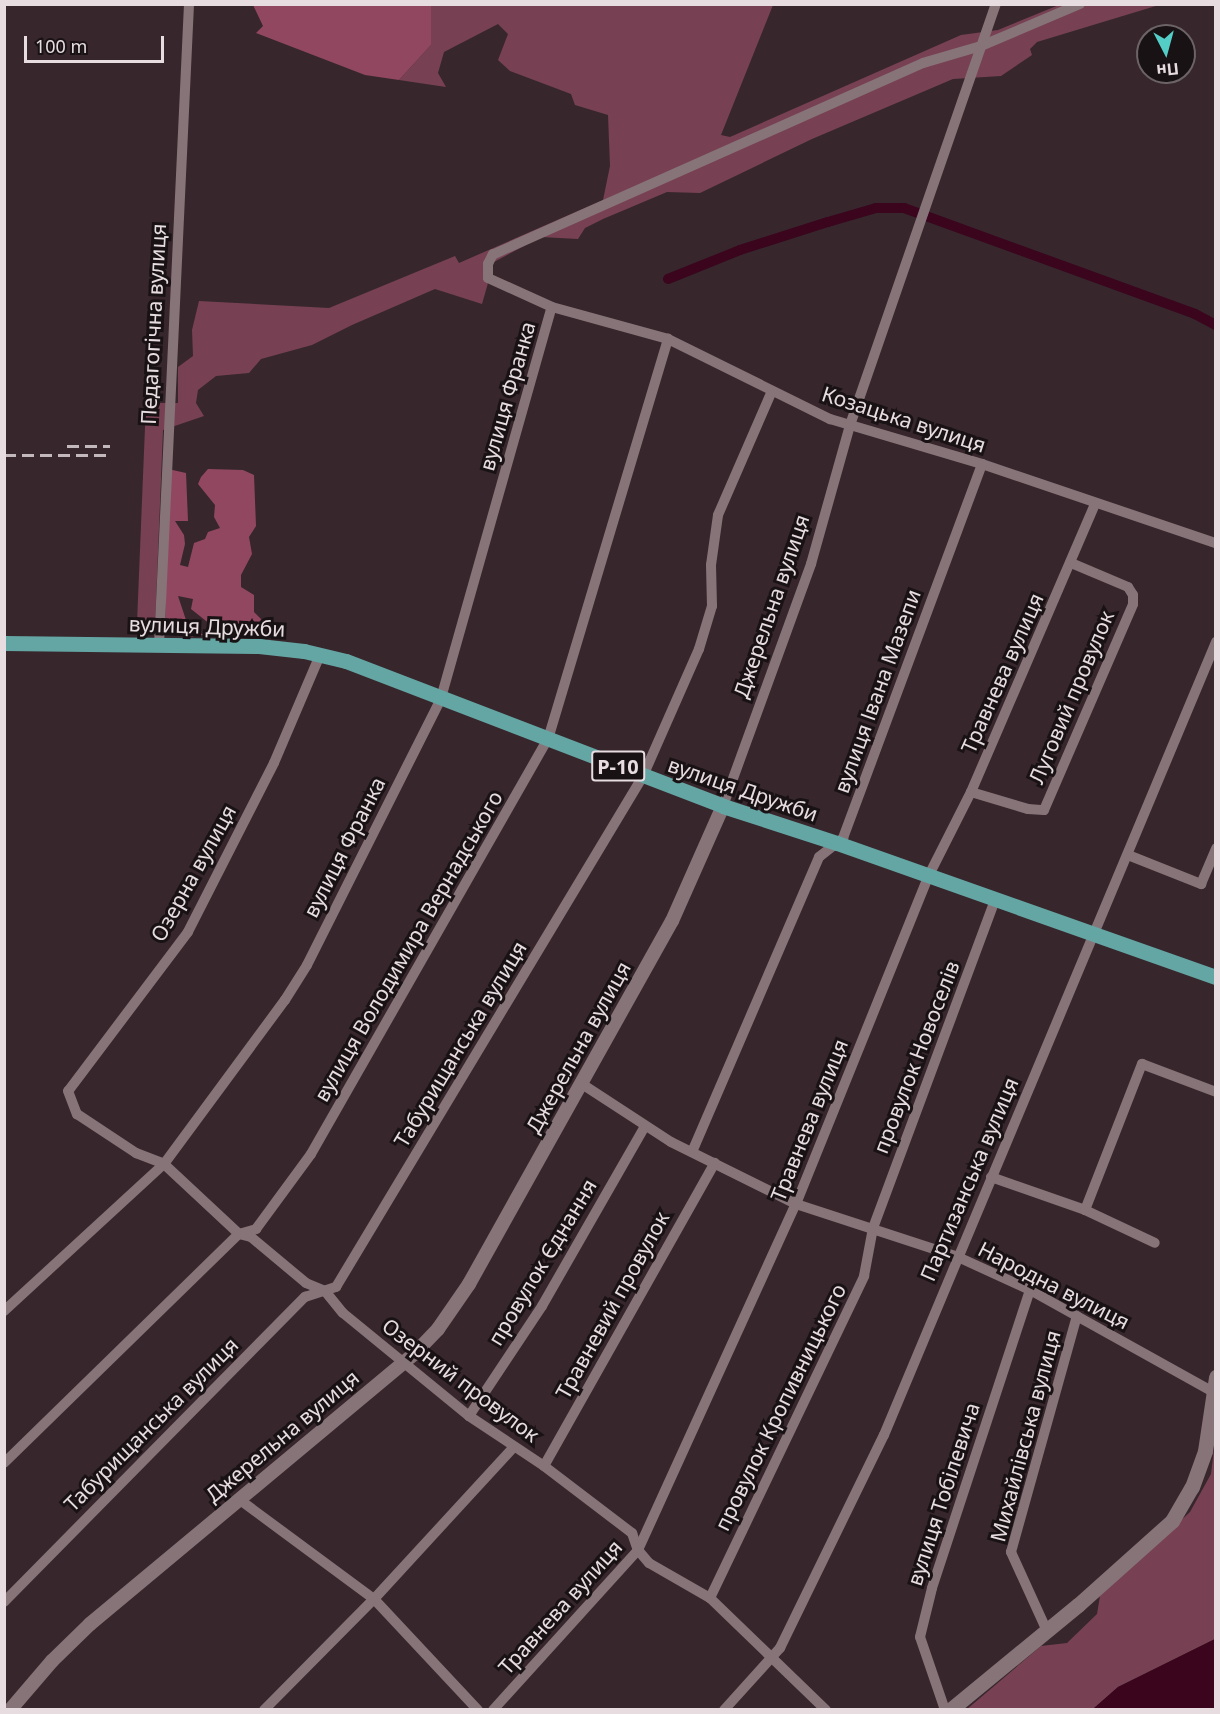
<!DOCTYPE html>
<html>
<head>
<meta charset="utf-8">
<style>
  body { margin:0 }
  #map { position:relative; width:1220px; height:1714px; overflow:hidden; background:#37272c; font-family:"Noto Sans",sans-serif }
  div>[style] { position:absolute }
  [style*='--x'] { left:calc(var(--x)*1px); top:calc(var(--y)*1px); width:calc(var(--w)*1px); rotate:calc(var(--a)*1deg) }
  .green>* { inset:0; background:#774153 }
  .forest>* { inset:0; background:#924761 }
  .water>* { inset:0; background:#3a051d }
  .canal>* { height:10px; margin:-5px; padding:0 5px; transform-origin:5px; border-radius:5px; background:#3a051d }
  .minor>* { height:10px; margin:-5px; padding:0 5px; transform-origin:5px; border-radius:5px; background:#877479 }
  .tertiary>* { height:14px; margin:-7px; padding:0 7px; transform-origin:7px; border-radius:7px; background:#877479 }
  .secondary>* { height:15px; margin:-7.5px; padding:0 7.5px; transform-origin:7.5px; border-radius:7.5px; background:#877479 }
  .primary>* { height:15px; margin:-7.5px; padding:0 7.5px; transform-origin:7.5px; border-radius:7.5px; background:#64a6a4 }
  .rail>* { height:3px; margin-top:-1.5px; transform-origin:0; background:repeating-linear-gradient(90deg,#c3b8bb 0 12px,transparent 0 18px) }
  span { translate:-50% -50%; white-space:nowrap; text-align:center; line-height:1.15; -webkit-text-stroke:6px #191214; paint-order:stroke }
  .shield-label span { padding:2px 4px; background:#191214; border:2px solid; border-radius:4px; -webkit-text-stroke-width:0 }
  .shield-label { font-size:20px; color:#e7dde0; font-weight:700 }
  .street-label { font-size:21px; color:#e7dde0 }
  .frame { position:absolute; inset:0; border:6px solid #e7dde0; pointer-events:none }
  .north { position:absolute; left:1136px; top:24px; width:60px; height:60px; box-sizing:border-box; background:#191214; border:2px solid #6b6366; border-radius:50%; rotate:174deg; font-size:16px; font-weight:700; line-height:24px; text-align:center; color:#e7dde0 }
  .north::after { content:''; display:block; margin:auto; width:21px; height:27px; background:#54cdc6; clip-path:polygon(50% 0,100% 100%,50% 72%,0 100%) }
  .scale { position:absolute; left:24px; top:36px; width:140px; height:27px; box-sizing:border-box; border:3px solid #e7dde0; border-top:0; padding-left:8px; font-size:18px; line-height:21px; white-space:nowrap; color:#e7dde0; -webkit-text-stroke:4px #191214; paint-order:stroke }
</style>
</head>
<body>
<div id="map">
  <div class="green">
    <i style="clip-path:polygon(431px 5px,773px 5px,721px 135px,730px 137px,961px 35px,998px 30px,1059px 5px,1159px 5px,1037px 42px,1030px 49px,1032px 55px,1001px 76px,953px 79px,812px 139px,700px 193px,667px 192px,603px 219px,585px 228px,578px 239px,541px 237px,494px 262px,482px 304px,435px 289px,352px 325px,312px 345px,261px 359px,249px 373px,216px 376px,198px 390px,196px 403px,204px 416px,163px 430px,155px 626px,137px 623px,146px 403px,178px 403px,178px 367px,193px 356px,192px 330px,199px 301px,329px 308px,455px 256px,459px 263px,603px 200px,610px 166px,608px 115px,575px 105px,571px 94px,510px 71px,498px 60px,508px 34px,498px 24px,444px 52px,438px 73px,446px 87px,399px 80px,431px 45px)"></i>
    <i style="clip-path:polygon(1215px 1441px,1215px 1639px,1118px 1687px,1093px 1709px,966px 1710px,1041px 1646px,1067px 1643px,1097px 1614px,1100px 1596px,1190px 1512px,1211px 1474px)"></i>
  </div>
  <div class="forest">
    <i style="clip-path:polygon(253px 5px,431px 5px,431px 45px,399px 80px,365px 75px,256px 33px,263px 26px)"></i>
    <i style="clip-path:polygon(168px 469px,186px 473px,188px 521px,175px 521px,184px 535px,185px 544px,180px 565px,188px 567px,194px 543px,205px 539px,208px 532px,220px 528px,214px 517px,215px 505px,198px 484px,201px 477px,208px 469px,243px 470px,254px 475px,256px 526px,249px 537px,252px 554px,241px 575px,241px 587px,254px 595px,254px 612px,264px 622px,262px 638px,220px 632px,191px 609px,193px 599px,178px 596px,186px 620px,203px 635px,189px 637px,180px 632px,165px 634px)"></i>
  </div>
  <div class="water">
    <i style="clip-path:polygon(1215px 1639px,1215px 1709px,1093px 1709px,1118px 1687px)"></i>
  </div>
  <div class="canal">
    <i style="--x:668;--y:279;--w:78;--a:-21.9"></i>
    <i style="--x:740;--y:250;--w:92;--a:-17.7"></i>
    <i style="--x:828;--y:222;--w:50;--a:-16.3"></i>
    <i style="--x:876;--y:208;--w:28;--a:0"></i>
    <i style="--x:904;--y:208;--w:310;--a:20"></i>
    <i style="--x:1195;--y:314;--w:24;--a:28"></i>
  </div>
  <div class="minor">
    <i style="--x:1080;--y:4;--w:108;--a:157"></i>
    <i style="--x:981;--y:46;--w:60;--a:163.7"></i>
    <i style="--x:923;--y:63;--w:471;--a:156"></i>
    <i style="--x:493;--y:254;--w:11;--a:117"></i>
    <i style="--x:488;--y:264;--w:14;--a:90"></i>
    <i style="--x:488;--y:278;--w:70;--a:24.4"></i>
    <i style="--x:552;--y:307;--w:120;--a:15.4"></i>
    <i style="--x:668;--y:339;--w:181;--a:26.3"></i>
    <i style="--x:830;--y:419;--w:159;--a:16.5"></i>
    <i style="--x:982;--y:464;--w:247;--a:18.7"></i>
    <i style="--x:159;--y:645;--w:642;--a:-87.32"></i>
    <i style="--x:320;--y:655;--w:117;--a:113.1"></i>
    <i style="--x:274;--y:763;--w:190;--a:117"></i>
    <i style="--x:188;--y:932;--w:199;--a:127"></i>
    <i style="--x:68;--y:1091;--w:25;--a:69"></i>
    <i style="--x:77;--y:1114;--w:71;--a:33.5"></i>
    <i style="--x:136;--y:1153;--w:30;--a:21"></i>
    <i style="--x:164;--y:1164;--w:103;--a:43"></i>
    <i style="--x:239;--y:1234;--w:12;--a:14"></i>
    <i style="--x:251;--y:1237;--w:72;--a:39.9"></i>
    <i style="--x:306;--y:1283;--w:21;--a:23"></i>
    <i style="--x:325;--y:1291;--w:28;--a:51"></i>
    <i style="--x:343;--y:1313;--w:163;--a:39.3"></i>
    <i style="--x:469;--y:1416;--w:90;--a:33.7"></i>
    <i style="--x:544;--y:1466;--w:111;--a:37.3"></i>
    <i style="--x:632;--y:1533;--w:18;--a:71"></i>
    <i style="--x:638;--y:1550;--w:17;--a:50"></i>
    <i style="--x:649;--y:1563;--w:70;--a:29.8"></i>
    <i style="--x:710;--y:1598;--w:161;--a:44"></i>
    <i style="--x:971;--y:792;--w:59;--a:16.6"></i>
    <i style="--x:1028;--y:809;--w:16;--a:4"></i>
    <i style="--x:1044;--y:810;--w:224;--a:-66.6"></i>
    <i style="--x:1133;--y:604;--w:9;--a:-90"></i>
    <i style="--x:1133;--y:595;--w:9;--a:-122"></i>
    <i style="--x:1128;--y:587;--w:62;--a:-157.2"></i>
    <i style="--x:723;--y:806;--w:258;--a:-70"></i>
    <i style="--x:811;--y:564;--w:144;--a:-74.3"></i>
    <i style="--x:850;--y:425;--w:446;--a:-70.9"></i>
    <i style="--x:1128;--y:855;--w:79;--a:21.7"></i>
    <i style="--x:1201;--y:884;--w:39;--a:-67"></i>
    <i style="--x:582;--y:1084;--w:106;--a:33.1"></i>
    <i style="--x:671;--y:1142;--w:140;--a:26.4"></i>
    <i style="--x:796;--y:1204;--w:170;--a:18.1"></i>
    <i style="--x:958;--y:1257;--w:79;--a:24.6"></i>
    <i style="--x:1030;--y:1290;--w:210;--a:29.1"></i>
    <i style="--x:692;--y:1152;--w:321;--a:-66.7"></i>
    <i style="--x:819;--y:857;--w:31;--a:-38"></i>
    <i style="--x:843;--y:838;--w:399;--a:-69.6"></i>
    <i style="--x:991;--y:1177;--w:100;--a:19.3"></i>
    <i style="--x:1085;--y:1210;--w:157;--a:-68.7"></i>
    <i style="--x:1142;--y:1064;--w:79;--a:20.7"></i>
    <i style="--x:1085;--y:1210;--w:77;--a:25.2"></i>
    <i style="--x:4;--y:1311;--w:217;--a:-42.6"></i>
    <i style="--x:164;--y:1164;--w:204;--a:-53.6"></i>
    <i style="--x:285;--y:1000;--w:41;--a:-57.8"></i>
    <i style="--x:307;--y:965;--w:299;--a:-63.3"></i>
    <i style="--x:441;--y:698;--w:406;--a:-74.2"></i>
    <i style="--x:469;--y:1416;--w:132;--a:-56.4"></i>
    <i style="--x:542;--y:1306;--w:207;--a:-60.2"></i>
    <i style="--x:4;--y:1463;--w:328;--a:-44.3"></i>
    <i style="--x:239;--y:1234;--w:18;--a:-16"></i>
    <i style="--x:256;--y:1229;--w:93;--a:-53.7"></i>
    <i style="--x:311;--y:1154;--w:478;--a:-60.3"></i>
    <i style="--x:548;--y:739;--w:418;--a:-73.3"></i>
    <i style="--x:544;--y:1466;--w:348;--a:-60.6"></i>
    <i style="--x:240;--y:1500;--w:167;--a:36.5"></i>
    <i style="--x:374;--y:1599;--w:152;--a:46.9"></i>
    <i style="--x:710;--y:1598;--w:357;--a:-64.4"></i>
    <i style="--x:864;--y:1276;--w:49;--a:-79.4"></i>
    <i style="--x:873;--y:1228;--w:350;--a:-69.6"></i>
    <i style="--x:4;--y:1602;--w:429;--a:-45.4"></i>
    <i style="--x:305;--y:1297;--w:33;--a:-18"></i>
    <i style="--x:336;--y:1287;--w:596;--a:-59"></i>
    <i style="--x:643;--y:776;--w:139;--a:-66.2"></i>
    <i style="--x:699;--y:649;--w:45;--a:-73.2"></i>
    <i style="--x:712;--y:606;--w:41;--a:-91.4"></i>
    <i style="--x:711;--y:565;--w:50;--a:-82"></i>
    <i style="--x:718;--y:515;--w:135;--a:-66.5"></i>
    <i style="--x:1047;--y:1631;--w:87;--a:-114.5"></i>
    <i style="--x:1011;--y:1552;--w:245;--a:-74.4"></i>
    <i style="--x:264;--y:1710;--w:156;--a:-45.3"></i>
    <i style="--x:374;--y:1599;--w:207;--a:-47.4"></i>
    <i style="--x:493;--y:1710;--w:216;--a:-47.8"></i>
    <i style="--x:638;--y:1550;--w:380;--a:-65.5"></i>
    <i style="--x:796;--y:1204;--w:353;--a:-68"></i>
    <i style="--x:928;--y:877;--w:95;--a:-63.2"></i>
    <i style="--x:971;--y:792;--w:314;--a:-66.7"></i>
    <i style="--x:724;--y:1710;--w:84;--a:-47.9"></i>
    <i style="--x:780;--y:1648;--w:237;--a:-64"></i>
    <i style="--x:884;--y:1435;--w:860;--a:-67.28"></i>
    <i style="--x:945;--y:1710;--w:77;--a:-108.9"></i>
    <i style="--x:920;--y:1637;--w:50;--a:-76.2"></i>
    <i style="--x:932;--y:1588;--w:314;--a:-71.8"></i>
  </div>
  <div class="tertiary">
    <i style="--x:10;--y:1710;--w:65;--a:-49.4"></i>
    <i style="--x:52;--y:1661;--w:53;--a:-44.2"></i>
    <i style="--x:90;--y:1624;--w:425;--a:-39.8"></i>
    <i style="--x:416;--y:1352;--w:32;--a:-46"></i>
    <i style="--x:438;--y:1329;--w:55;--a:-55.4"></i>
    <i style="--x:469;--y:1284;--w:416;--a:-60.8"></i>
    <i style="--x:672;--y:921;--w:126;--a:-66.1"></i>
  </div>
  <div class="secondary">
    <i style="--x:950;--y:1710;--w:166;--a:-39.4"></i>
    <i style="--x:1078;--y:1605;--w:126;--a:-41.8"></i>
    <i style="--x:1172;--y:1521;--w:39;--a:-60"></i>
    <i style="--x:1192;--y:1487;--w:38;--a:-70"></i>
    <i style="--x:1205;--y:1451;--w:75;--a:-81.5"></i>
  </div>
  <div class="primary">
    <i style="--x:4;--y:643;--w:255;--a:0.7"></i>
    <i style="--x:259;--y:646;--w:45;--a:6.3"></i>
    <i style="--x:304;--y:651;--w:43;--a:13.4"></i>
    <i style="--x:346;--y:661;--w:404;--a:21"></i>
    <i style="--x:723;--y:806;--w:120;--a:18"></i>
    <i style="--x:837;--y:843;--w:402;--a:19.5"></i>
  </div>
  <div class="rail">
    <i style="--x:67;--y:446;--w:43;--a:0"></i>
    <i style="--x:4;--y:455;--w:108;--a:0"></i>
  </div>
  <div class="shield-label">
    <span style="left:618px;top:766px">Р-10</span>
  </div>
  <div class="street-label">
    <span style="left:153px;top:324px;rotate:-87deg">Педагогічна вулиця</span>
    <span style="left:507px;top:396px;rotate:-74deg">вулиця Франка</span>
    <span style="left:904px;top:419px;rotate:18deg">Козацька вулиця</span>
    <span style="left:771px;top:606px;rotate:-71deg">Джерельна вулиця</span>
    <span style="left:207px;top:626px;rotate:2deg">вулиця Дружби</span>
    <span style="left:1002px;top:673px;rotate:-66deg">Травнева вулиця</span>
    <span style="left:877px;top:691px;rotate:-70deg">вулиця Івана Мазепи</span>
    <span style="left:1071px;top:697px;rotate:-67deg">Луговий провулок</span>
    <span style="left:743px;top:789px;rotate:19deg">вулиця Дружби</span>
    <span style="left:344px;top:847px;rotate:-63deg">вулиця Франка</span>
    <span style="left:193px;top:873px;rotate:-61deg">Озерна вулиця</span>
    <span style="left:408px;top:946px;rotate:-60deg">вулиця Володимира Вернадського</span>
    <span style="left:460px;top:1044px;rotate:-59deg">Табурищанська вулиця</span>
    <span style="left:578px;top:1047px;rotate:-61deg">Джерельна вулиця</span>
    <span style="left:916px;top:1057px;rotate:-69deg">провулок Новоселів</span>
    <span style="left:809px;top:1120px;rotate:-68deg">Травнева вулиця</span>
    <span style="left:969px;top:1179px;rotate:-67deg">Партизанська вулиця</span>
    <span style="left:542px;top:1262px;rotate:-59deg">провулок Єднання</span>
    <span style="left:1054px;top:1285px;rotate:27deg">Народна вулиця</span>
    <span style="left:612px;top:1305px;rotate:-61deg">Травневий провулок</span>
    <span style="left:461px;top:1380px;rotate:37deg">Озерний провулок</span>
    <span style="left:780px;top:1407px;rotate:-64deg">провулок Кропивницького</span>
    <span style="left:151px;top:1424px;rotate:-45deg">Табурищанська вулиця</span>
    <span style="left:282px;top:1436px;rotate:-40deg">Джерельна вулиця</span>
    <span style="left:1025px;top:1436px;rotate:-75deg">Михайлівська вулиця</span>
    <span style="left:943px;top:1494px;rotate:-72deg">вулиця Тобілевича</span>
    <span style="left:560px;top:1607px;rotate:-48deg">Травнева вулиця</span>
  </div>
  <div class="frame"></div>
  <div class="north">Пн</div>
  <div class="scale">100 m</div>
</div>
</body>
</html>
